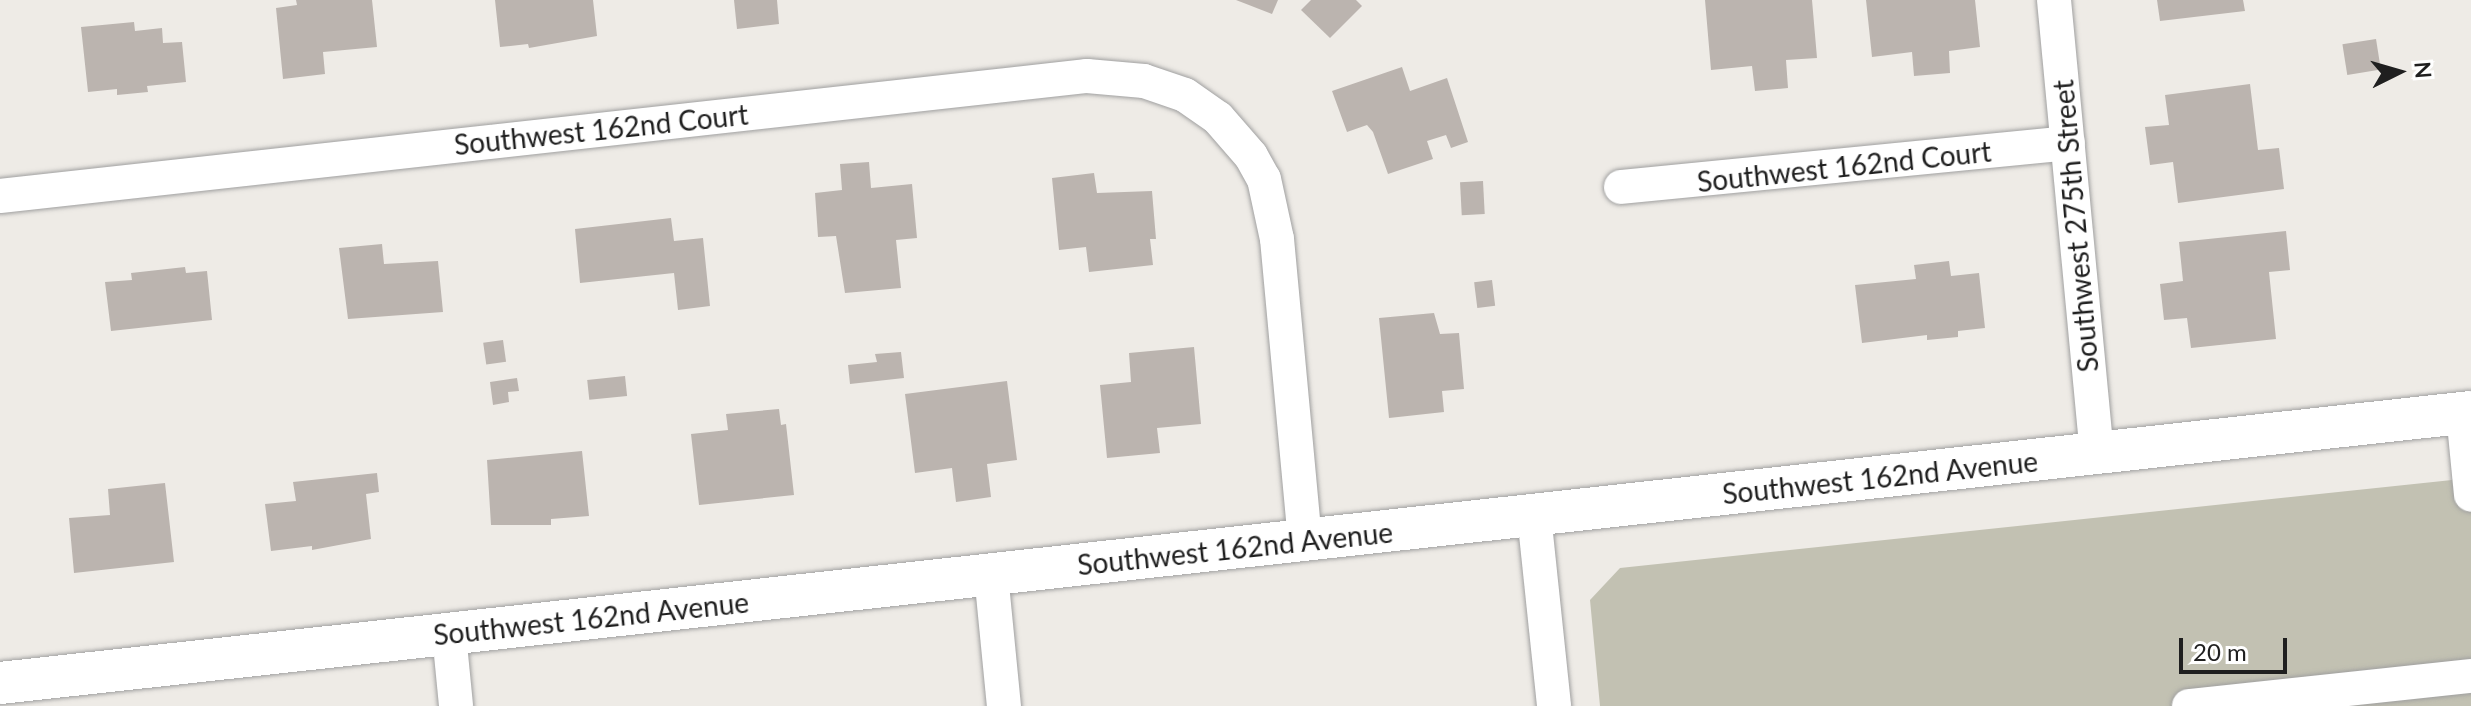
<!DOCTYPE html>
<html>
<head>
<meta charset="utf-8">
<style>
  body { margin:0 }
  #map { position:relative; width:2471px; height:706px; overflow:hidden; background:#eeebe6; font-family:Lato,sans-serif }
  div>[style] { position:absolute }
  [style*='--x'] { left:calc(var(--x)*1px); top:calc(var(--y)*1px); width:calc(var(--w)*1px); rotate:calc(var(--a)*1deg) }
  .construction>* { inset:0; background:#c2c1b2 }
  .building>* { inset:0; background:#bbb4af; transform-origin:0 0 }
  .roads { filter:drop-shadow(0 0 2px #a0a0a0) drop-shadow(0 0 2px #a0a0a0) }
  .minor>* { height:34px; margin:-17px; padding:0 17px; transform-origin:17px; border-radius:17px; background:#fff }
  .tertiary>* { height:42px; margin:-21px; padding:0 21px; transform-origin:21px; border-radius:21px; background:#fff }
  span { translate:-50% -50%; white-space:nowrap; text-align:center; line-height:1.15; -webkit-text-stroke:6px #fff; paint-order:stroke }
  .street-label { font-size:28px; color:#1f1f1f }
  .north { position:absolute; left:2359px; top:32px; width:80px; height:80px; -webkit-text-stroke:6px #fff; paint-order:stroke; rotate:85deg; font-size:22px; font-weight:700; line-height:32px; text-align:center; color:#1f1f1f }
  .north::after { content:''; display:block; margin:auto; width:28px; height:36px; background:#1f1f1f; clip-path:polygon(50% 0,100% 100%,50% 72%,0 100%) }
  .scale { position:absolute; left:2179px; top:638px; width:108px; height:36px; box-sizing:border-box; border:4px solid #1f1f1f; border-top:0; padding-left:10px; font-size:24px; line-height:28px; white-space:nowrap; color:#1f1f1f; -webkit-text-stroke:6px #fff; paint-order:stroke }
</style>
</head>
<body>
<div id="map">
  <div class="construction">
    <i style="clip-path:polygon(2471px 478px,2471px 706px,1600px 706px,1590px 600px,1620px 568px)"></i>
  </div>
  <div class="building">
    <i style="clip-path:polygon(296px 0,372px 0,377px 47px,323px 52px,325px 74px,283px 79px,276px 8px,297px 5px)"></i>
    <i style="clip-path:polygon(495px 0,593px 0,597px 36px,529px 48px,528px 44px,500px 47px)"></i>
    <i style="clip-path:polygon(734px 0,777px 0,779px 24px,737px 29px)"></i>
    <i style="clip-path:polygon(1236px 0,1278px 0,1272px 14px)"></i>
    <i style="clip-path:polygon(1311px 0,1356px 0,1362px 6px,1330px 38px,1301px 10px)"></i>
    <i style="clip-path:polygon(1705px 0,1812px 0,1817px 58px,1786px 60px,1788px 88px,1755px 91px,1752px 66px,1711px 70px)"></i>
    <i style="clip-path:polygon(1866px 0,1975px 0,1980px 47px,1949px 51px,1950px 73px,1914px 76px,1912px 52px,1872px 57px)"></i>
    <i style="clip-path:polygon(2157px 0,2243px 0,2245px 11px,2160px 21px)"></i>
    <i style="clip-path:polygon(134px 22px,135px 31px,162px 28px,163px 43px,182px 42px,186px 82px,147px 86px,148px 92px,117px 95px,117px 89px,88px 92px,81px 27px)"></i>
    <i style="left:2376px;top:39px;width:31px;height:34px;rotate:81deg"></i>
    <i style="clip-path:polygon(1402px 67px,1410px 91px,1447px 78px,1468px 142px,1451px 148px,1446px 135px,1427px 141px,1433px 159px,1388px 174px,1373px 132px,1367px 125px,1347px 132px,1332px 91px)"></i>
    <i style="clip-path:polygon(2250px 84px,2258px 150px,2279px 148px,2284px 189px,2178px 203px,2173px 162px,2150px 165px,2145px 127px,2169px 125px,2165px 95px)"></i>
    <i style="clip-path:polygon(869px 162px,871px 188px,912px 184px,917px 238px,896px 240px,901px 288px,845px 293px,836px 236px,818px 237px,815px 193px,842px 190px,840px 164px)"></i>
    <i style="clip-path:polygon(1094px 173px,1097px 193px,1152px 191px,1156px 239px,1150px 239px,1153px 265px,1089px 272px,1086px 247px,1059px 250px,1052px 178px)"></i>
    <i style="left:1483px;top:181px;width:33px;height:23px;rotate:87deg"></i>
    <i style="clip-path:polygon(671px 218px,674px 241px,703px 238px,710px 306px,678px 310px,674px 273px,580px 283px,575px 229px)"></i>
    <i style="clip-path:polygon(2286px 231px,2290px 270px,2269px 272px,2276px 339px,2191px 348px,2187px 318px,2164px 320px,2160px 284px,2183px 281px,2179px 242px)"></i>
    <i style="clip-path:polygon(382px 244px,384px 264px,438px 261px,443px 312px,348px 319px,339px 248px)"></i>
    <i style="clip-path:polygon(1949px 261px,1951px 276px,1979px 273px,1985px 328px,1958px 331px,1958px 337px,1927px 340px,1927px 335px,1862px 343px,1855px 285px,1916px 279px,1914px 265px)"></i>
    <i style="clip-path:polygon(185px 267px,186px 273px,207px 271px,212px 320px,111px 331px,105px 282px,132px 280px,131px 273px)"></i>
    <i style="left:1492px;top:280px;width:26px;height:18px;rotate:83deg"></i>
    <i style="clip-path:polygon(1434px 313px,1440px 334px,1459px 333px,1464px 389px,1442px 391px,1444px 412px,1389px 418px,1379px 318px)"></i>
    <i style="left:503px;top:340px;width:22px;height:20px;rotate:82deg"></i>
    <i style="clip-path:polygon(1194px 347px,1201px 424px,1157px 428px,1160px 453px,1107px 458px,1100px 385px,1131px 382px,1129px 353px)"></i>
    <i style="clip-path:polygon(901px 352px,904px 378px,850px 384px,848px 365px,877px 362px,875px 354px)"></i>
    <i style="left:625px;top:376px;width:20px;height:38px;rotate:84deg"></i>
    <i style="clip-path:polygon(517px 378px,519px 391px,508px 392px,509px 402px,493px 405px,490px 382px)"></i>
    <i style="clip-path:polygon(1007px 381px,1017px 460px,987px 464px,991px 497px,956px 502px,952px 468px,915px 473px,905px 394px)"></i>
    <i style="clip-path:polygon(779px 409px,781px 425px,786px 424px,794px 495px,699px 505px,691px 434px,728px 430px,726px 414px)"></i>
    <i style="clip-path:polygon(582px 451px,589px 516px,551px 519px,551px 525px,491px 525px,487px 460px)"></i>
    <i style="clip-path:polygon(377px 473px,379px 492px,366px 494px,371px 539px,312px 550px,312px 546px,271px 551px,265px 504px,296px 501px,293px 482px)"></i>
    <i style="clip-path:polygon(165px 483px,174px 562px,74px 573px,69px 518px,110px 515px,108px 489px)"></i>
  </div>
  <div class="roads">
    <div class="minor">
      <i style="--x:2054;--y:0;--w:455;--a:84.6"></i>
      <i style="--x:1621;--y:187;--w:449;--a:-5.6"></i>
      <i style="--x:0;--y:196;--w:1094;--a:-6.3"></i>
      <i style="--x:1087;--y:76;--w:57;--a:5"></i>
      <i style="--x:1144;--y:81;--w:43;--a:18.9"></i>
      <i style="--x:1185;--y:95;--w:40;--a:34.9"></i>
      <i style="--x:1218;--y:118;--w:50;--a:49"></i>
      <i style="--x:1251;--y:156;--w:26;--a:61"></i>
      <i style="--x:1264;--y:179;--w:61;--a:77.8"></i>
      <i style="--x:1277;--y:239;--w:302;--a:84.7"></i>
      <i style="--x:2463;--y:413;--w:82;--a:84.4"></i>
      <i style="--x:1534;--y:515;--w:192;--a:84"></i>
      <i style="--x:991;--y:574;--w:133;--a:84.4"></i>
      <i style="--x:449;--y:634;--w:72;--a:84.4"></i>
      <i style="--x:2189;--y:706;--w:284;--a:-6.1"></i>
    </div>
    <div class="tertiary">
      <i style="--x:0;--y:683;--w:2486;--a:-6.26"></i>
    </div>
  </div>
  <div class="street-label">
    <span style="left:601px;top:129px;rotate:-6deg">Southwest 162nd Court</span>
    <span style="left:1844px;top:166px;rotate:-6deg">Southwest 162nd Court</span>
    <span style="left:2075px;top:226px;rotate:-95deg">Southwest 275th Street</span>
    <span style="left:1880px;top:477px;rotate:-6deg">Southwest 162nd Avenue</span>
    <span style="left:1235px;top:548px;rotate:-6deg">Southwest 162nd Avenue</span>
    <span style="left:591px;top:618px;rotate:-6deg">Southwest 162nd Avenue</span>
  </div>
  <div class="north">N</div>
  <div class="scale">20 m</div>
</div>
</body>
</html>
